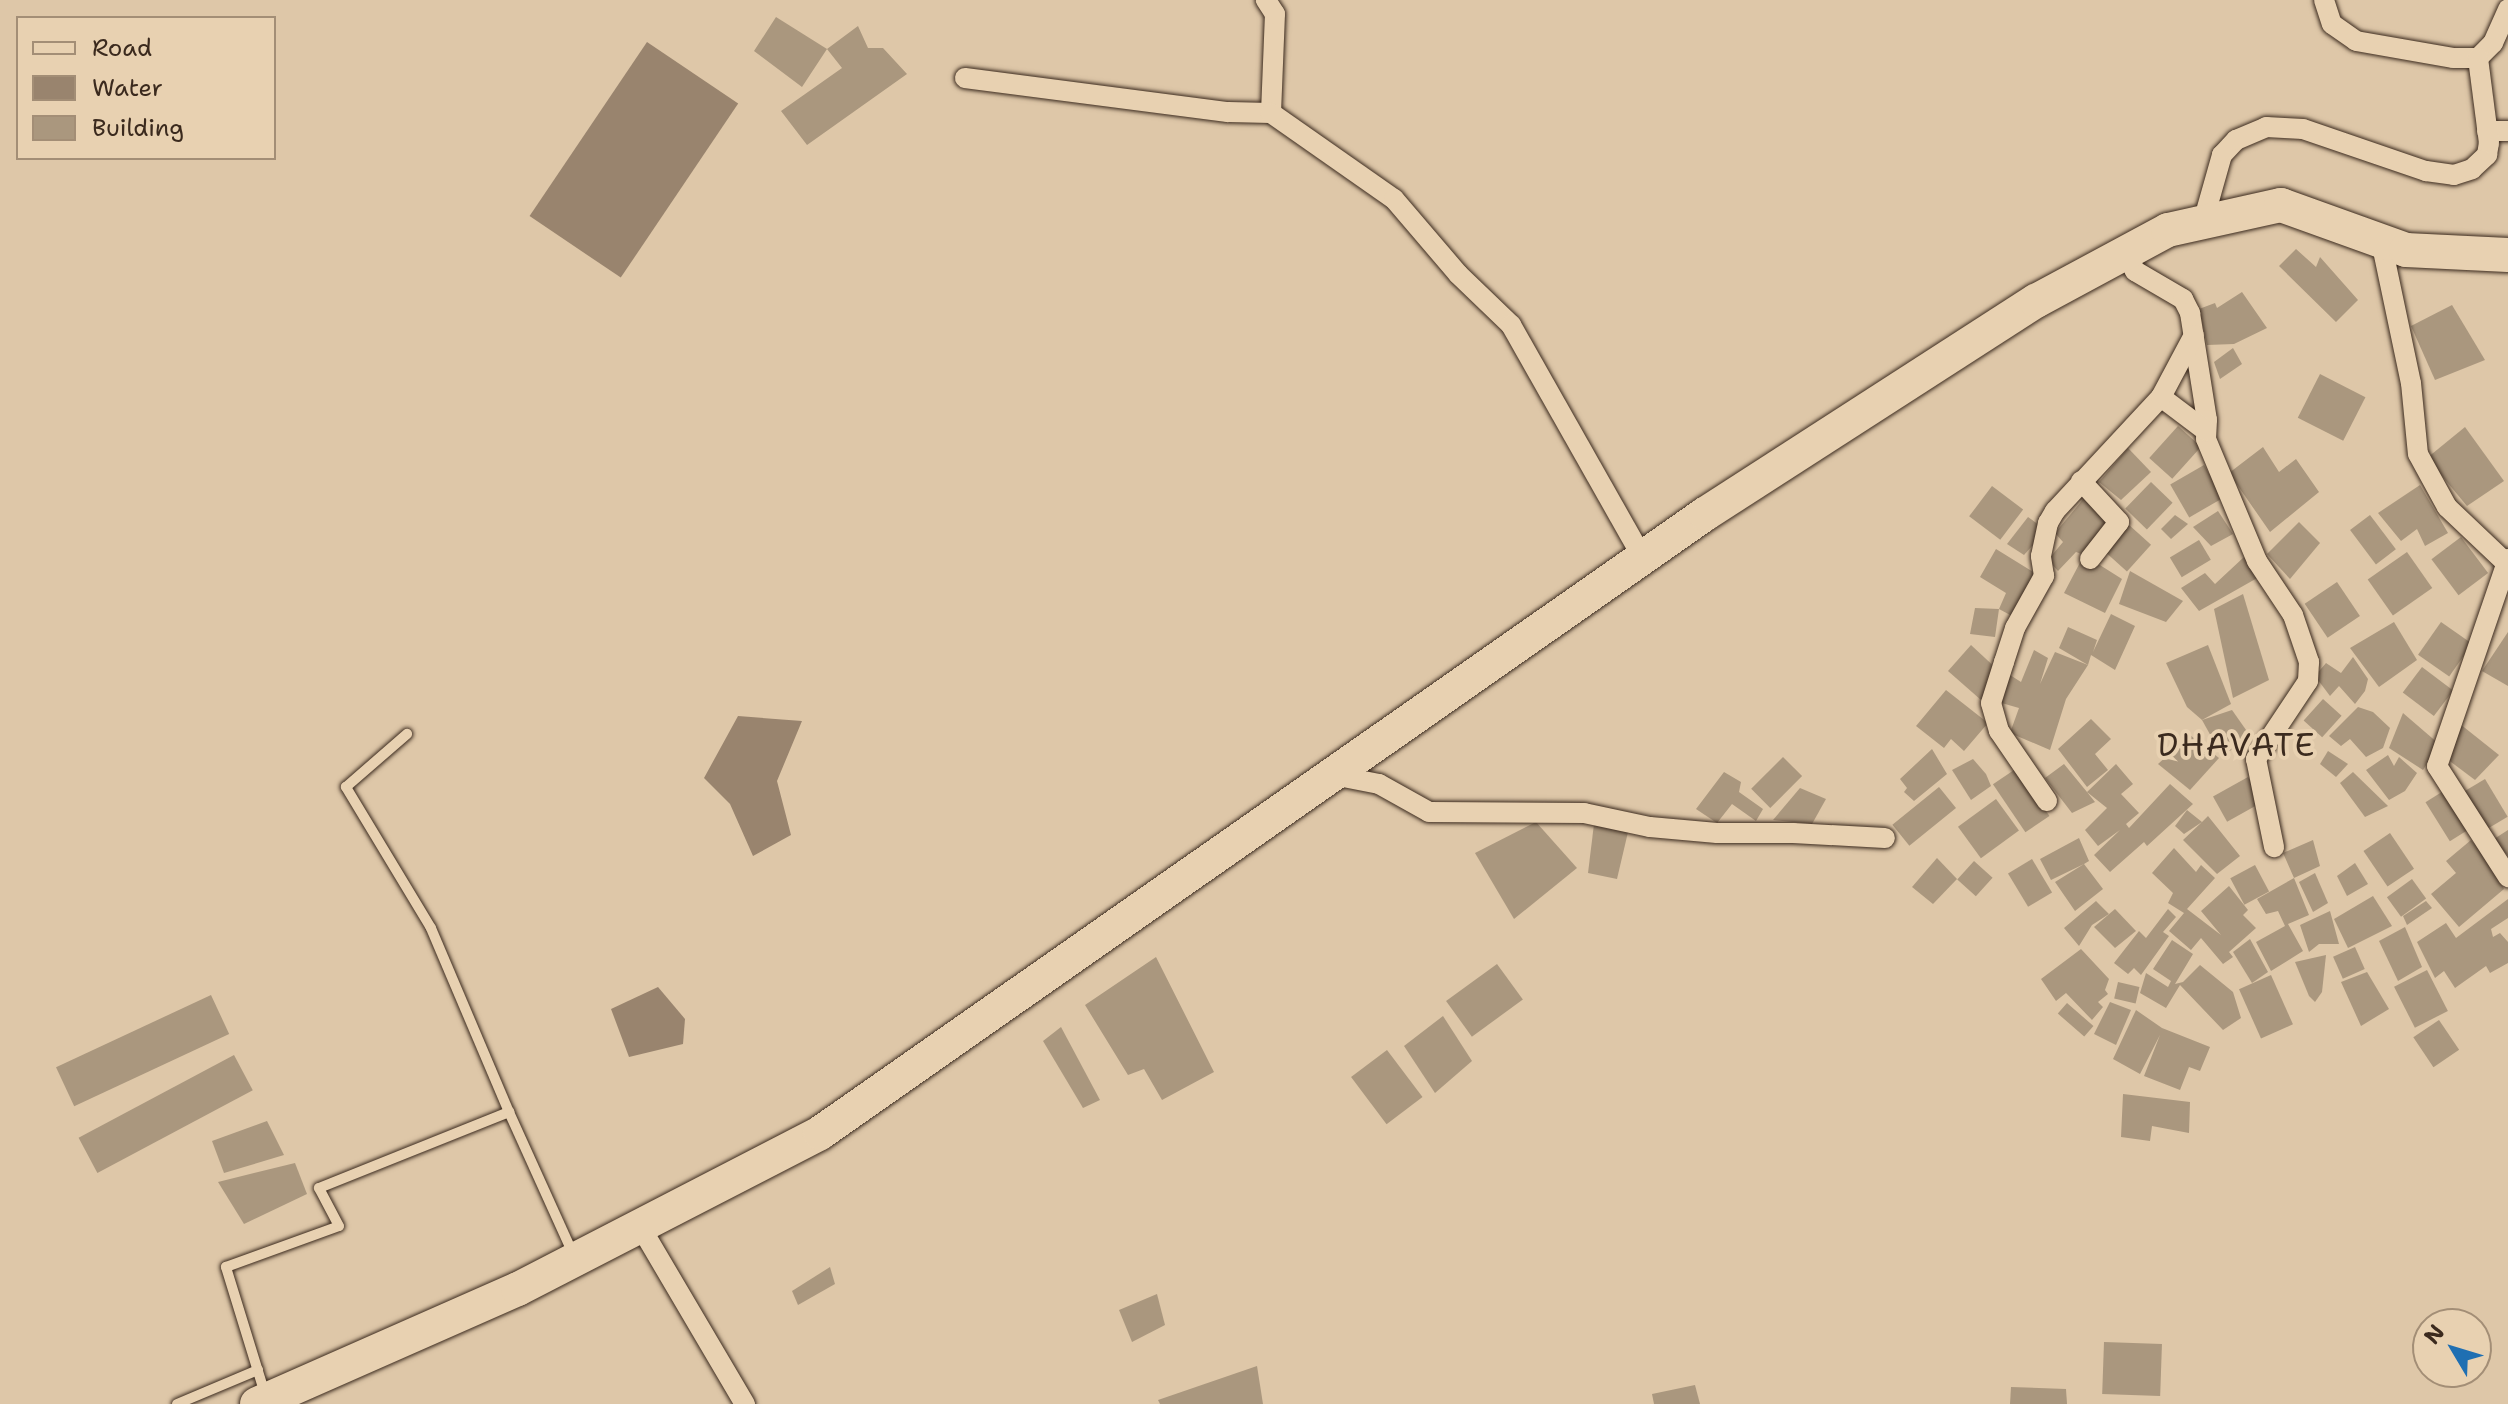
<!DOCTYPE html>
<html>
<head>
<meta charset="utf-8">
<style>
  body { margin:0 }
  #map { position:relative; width:2508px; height:1404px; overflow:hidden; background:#dec7a8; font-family:"Shantell Sans",sans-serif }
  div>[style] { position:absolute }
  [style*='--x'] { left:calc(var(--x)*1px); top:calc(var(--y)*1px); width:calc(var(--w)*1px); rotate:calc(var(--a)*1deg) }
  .water>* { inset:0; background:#99846e; transform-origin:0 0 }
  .building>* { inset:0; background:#aa977e; transform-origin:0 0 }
  .roads { filter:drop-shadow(0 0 2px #3b2a1e) drop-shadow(0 0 2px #3b2a1e) }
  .service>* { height:10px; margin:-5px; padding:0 5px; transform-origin:5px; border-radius:5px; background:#e8d1b1 }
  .minor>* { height:20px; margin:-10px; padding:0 10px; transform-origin:10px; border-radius:10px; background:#e8d1b1 }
  .trunk>* { height:34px; margin:-17px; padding:0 17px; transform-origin:17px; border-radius:17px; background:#e8d1b1 }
  span { translate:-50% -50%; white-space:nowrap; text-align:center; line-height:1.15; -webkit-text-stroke:8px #e8d1b1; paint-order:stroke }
  .quarter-label { font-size:32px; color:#3b2a1e; letter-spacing:2px }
  .legend { position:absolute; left:16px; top:16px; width:260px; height:144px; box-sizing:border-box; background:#e8d1b1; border:2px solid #a38e76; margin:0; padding:10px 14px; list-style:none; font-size:24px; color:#3b2a1e }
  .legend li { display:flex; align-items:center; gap:16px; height:40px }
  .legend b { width:40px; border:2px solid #a38e76 }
  .north { position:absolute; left:2412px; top:1308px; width:80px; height:80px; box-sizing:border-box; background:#e8d1b1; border:2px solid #a38e76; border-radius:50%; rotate:308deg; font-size:22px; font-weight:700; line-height:32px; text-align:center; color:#3b2a1e }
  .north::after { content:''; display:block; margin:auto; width:28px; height:36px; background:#1f6fb2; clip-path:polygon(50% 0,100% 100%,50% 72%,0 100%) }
</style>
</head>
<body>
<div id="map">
  <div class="water">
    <i style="left:647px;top:42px;width:110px;height:210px;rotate:34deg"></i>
    <i style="clip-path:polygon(738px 716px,802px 721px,777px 781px,791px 835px,753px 856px,730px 804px,704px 778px)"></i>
    <i style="clip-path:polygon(658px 987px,685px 1019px,683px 1044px,629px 1057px,611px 1009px)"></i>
  </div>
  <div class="building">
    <i style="clip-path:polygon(776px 17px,827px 49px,858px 26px,868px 48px,883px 48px,907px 74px,807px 145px,781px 111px,842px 68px,827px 49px,802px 87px,754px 51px)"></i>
    <i style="clip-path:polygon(2296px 249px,2316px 267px,2320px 257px,2358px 300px,2336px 322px,2279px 266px)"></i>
    <i style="clip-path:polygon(2242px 292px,2267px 328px,2234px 344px,2207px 345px,2199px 309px,2215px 303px,2217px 308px)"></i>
    <i style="clip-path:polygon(2452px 305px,2485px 360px,2435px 380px,2411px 326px)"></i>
    <i style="clip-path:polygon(2233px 348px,2242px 364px,2220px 379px,2214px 362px)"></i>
    <i style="left:2320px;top:374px;width:51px;height:49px;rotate:27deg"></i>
    <i style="left:2178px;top:426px;width:31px;height:43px;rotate:42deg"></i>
    <i style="clip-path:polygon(2465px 427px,2504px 481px,2467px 506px,2427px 458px)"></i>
    <i style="clip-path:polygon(2263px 447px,2279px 472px,2296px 459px,2319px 492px,2270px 532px,2229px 473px)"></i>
    <i style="clip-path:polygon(2128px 448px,2151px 472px,2121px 500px,2099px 482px)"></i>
    <i style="left:2204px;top:465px;width:38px;height:39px;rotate:60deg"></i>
    <i style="left:2151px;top:482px;width:30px;height:37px;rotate:44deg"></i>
    <i style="clip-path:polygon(2420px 485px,2448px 533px,2425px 546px,2417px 529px,2401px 541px,2378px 513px)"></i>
    <i style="left:1992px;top:486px;width:39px;height:38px;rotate:37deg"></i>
    <i style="clip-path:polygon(2085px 497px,2109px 517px,2084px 555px,2122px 579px,2105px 613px,2064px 593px,2084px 555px,2076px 552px,2058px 571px,2048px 560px,2063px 542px,2055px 533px)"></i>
    <i style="clip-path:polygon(2218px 511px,2233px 534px,2211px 546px,2193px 527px)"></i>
    <i style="clip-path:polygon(2175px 515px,2188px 524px,2171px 539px,2161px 529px)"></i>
    <i style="left:2370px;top:515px;width:43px;height:25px;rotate:53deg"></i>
    <i style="clip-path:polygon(2028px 517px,2046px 530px,2024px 555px,2007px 544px)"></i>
    <i style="clip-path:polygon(2299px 522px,2320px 543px,2290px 579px,2267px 554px)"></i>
    <i style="left:2128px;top:524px;width:31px;height:36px;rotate:42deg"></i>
    <i style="left:2461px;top:537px;width:45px;height:37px;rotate:53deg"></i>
    <i style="left:2199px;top:540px;width:23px;height:34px;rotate:59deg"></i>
    <i style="clip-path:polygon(1996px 549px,2038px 575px,2012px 616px,1999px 609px,1995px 637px,1970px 634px,1975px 608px,1999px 609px,2006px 593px,1980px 577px)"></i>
    <i style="left:2407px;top:552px;width:44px;height:48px;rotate:55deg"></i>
    <i style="clip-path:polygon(2244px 557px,2259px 577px,2199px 611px,2181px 588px,2205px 573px,2215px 584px)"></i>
    <i style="clip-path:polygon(2130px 571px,2183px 601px,2166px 622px,2119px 604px)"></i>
    <i style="left:2337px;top:582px;width:41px;height:39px;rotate:56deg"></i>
    <i style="clip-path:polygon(2243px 594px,2269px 680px,2233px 698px,2214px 609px)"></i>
    <i style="clip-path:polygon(2111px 614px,2135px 626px,2115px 670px,2091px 655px,2088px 665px,2059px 648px,2068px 627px,2097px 640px,2093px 652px)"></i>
    <i style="clip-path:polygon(2394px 622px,2417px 660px,2379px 687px,2350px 648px)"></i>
    <i style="left:2441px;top:622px;width:38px;height:40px;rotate:35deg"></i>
    <i style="clip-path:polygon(2508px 632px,2508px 686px,2482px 671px)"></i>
    <i style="clip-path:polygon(1971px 645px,1999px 671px,1981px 700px,1948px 671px)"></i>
    <i style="clip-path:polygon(2208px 645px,2231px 704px,2202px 720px,2187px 707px,2166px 663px)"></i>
    <i style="clip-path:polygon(2034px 650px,2048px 658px,2040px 684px,2055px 652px,2088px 665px,2066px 699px,2050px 750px,2010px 733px,2019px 708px,1998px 702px,2010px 675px,2021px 682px)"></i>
    <i style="clip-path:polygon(2353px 657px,2368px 679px,2365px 691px,2355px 704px,2339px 686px,2330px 696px,2315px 676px,2326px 663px,2341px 673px)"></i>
    <i style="left:2422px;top:667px;width:39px;height:32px;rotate:37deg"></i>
    <i style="clip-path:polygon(1946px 690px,1988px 723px,1964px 751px,1951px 739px,1944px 748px,1916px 726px)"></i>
    <i style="left:2323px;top:699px;width:25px;height:29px;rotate:42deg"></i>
    <i style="clip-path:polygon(2358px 707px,2373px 712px,2390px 728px,2383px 748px,2366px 757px,2350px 739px,2341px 746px,2329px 736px)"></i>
    <i style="clip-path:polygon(2232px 710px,2251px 737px,2222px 756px,2202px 720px)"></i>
    <i style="clip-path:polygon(2403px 713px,2439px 744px,2423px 770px,2389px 748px)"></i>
    <i style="clip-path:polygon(2091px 719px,2111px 739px,2095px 754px,2108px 770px,2087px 787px,2058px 749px)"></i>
    <i style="clip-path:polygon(2460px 724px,2499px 755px,2475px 780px,2447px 759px)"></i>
    <i style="clip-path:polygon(2190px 735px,2219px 758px,2190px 790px,2158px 764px)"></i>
    <i style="clip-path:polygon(1932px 749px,1947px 774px,1914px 801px,1904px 792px,1907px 788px,1900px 779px)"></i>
    <i style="clip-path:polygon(2328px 751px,2348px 764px,2336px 777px,2320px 764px)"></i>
    <i style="clip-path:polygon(2388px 755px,2394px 766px,2399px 757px,2417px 773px,2405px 791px,2389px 800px,2366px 770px)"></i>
    <i style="left:1783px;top:757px;width:27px;height:45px;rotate:45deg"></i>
    <i style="clip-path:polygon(1973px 759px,1986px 774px,1991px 786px,1971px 800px,1952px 770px)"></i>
    <i style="clip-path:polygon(2064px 764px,2087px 792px,2116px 764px,2133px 784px,2121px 794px,2139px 813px,2126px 824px,2129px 828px,2170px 784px,2193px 804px,2147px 846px,2144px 842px,2110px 872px,2094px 855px,2120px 830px,2098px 846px,2085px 830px,2107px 808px,2087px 792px,2095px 802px,2072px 813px,2045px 778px)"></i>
    <i style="left:2017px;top:768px;width:58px;height:29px;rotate:56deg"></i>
    <i style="clip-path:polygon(1724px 772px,1741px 782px,1739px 792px,1763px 809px,1756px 821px,1732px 804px,1717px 823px,1696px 809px)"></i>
    <i style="clip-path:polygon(2353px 772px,2388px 806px,2365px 817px,2340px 783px)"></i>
    <i style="left:2248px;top:777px;width:29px;height:40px;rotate:61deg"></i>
    <i style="left:2485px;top:779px;width:44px;height:24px;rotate:59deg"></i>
    <i style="left:1939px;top:787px;width:27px;height:60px;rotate:51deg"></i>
    <i style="clip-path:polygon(1800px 788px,1826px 799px,1812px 824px,1773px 820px)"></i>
    <i style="left:2445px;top:790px;width:46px;height:23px;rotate:58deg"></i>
    <i style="left:1996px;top:799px;width:39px;height:47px;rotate:54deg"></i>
    <i style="clip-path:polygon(2187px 810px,2202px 822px,2208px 816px,2240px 856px,2217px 874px,2183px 840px,2202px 822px,2184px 834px,2175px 826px)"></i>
    <i style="clip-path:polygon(1536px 822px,1577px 868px,1514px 919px,1475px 853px)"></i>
    <i style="clip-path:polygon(1594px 824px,1628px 832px,1617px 879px,1588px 873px)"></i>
    <i style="clip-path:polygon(2508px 830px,2508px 856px,2494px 839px)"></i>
    <i style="left:2390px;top:833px;width:43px;height:32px;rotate:56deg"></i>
    <i style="clip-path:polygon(2079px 838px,2089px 861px,2084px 864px,2103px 889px,2075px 911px,2055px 882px,2084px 864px,2051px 880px,2040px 859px)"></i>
    <i style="clip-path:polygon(2313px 840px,2320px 866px,2294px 878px,2309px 915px,2288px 924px,2303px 951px,2271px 971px,2256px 942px,2285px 926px,2278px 911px,2266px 914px,2257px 899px,2294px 878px,2283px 853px)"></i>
    <i style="clip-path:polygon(2471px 840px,2494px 867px,2504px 889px,2459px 927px,2431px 894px,2456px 873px,2446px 861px)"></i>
    <i style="clip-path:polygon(2174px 848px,2196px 872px,2201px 865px,2215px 878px,2187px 909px,2221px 935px,2201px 911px,2229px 886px,2248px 910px,2243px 915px,2256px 928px,2229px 952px,2233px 957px,2223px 964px,2201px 938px,2191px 950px,2169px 931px,2184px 913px,2168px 903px,2173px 893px,2152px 873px)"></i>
    <i style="clip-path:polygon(1937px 858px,1957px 879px,1933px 904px,1912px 887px)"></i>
    <i style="left:2032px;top:859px;width:39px;height:28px;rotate:59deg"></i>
    <i style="left:1974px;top:861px;width:25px;height:25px;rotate:42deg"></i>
    <i style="clip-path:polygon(2355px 863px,2368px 884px,2347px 896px,2337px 876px)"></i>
    <i style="left:2255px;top:865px;width:30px;height:28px;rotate:62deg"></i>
    <i style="clip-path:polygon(2315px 873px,2328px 903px,2313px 912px,2299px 882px)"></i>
    <i style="left:2412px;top:879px;width:24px;height:31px;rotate:54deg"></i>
    <i style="clip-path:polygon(2373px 896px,2392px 926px,2348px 948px,2334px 919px)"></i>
    <i style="clip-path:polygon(2508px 899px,2508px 918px,2491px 929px,2493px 937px,2500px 933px,2508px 942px,2508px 963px,2490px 973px,2486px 966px,2455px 988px,2444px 971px,2435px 978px,2417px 942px,2446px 923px,2456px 938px)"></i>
    <i style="clip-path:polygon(2096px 901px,2109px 914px,2092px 925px,2079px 946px,2064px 928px)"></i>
    <i style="clip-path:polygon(2426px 901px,2432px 908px,2407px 925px,2403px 916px)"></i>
    <i style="clip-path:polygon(2115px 909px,2136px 931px,2115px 948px,2094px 927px)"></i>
    <i style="clip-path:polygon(2168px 909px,2176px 917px,2163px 932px,2169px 936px,2141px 975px,2134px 968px,2128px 974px,2114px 963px,2139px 931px,2146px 938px)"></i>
    <i style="clip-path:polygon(2330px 911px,2339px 944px,2319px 944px,2309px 952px,2300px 925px)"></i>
    <i style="clip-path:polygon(2405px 927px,2422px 967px,2398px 981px,2379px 941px)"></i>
    <i style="clip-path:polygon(2250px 939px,2268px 972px,2252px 983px,2233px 952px)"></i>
    <i style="clip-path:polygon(2172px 940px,2193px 954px,2175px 984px,2183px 982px,2200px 965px,2233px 992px,2241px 1018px,2223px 1030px,2180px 985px,2166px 1008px,2140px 993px,2146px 973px,2168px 987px,2171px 981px,2153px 969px)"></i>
    <i style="left:2355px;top:947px;width:24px;height:24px;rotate:66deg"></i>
    <i style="clip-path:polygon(2081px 949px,2109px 979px,2105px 990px,2108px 994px,2098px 1002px,2103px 1007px,2092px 1020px,2066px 993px,2056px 1001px,2041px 979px)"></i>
    <i style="clip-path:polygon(2326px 955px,2322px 992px,2315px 1002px,2309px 996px,2295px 962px)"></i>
    <i style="clip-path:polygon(1156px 957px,1214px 1072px,1162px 1100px,1144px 1069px,1128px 1075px,1085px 1005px)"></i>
    <i style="left:1497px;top:964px;width:44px;height:63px;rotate:54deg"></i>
    <i style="left:2427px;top:970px;width:46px;height:37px;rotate:63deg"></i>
    <i style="clip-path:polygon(2367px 972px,2389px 1009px,2361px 1026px,2341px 982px)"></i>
    <i style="left:2271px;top:975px;width:54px;height:35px;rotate:66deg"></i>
    <i style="left:2118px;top:982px;width:22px;height:17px;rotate:13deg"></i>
    <i style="left:211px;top:995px;width:43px;height:171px;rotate:65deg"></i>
    <i style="clip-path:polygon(2110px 1002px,2131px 1010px,2116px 1045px,2094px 1034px)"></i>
    <i style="left:2067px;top:1003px;width:35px;height:14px;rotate:41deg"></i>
    <i style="clip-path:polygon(2136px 1010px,2162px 1028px,2210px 1047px,2200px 1071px,2189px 1067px,2180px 1090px,2144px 1076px,2160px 1035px,2140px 1074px,2113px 1059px)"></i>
    <i style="clip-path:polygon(1443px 1016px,1472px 1061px,1435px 1093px,1404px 1046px)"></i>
    <i style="left:2439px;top:1020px;width:36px;height:31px;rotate:56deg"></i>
    <i style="clip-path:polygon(1061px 1027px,1100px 1100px,1083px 1108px,1043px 1041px)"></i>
    <i style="left:1387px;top:1050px;width:59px;height:45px;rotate:53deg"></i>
    <i style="left:234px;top:1055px;width:40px;height:176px;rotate:62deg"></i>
    <i style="clip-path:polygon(2123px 1094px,2190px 1102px,2189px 1133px,2152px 1126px,2150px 1141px,2121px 1137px)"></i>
    <i style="clip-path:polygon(267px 1121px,284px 1155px,224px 1173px,212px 1141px)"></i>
    <i style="clip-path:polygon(295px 1163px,307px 1194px,244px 1224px,218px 1182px)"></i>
    <i style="clip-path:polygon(830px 1267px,835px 1284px,798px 1305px,792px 1291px)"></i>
    <i style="clip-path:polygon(1157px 1294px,1165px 1325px,1132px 1342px,1119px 1310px)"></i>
    <i style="left:2104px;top:1342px;width:58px;height:52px;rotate:2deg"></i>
    <i style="clip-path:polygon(1257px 1366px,1263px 1404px,1160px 1404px,1158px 1400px)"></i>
    <i style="clip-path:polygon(1695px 1385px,1700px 1404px,1654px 1404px,1652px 1394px)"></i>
    <i style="clip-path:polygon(2011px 1387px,2066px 1389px,2067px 1404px,2010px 1404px)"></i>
  </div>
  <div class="roads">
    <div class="service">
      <i style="--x:509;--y:1112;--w:158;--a:65.7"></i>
      <i style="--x:265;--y:1394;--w:133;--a:-107.1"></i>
      <i style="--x:226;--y:1267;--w:120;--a:-19.9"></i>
      <i style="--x:339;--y:1226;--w:43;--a:-117.8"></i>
      <i style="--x:319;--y:1188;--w:205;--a:-21.8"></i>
      <i style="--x:509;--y:1112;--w:200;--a:-113"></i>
      <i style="--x:431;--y:928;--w:165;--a:-121.1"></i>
      <i style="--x:346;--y:787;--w:81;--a:-41"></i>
      <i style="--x:177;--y:1404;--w:88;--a:-22.8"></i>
    </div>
    <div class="minor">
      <i style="--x:2324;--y:0;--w:25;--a:72"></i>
      <i style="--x:2332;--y:24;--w:29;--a:35"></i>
      <i style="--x:2356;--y:41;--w:98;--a:9.9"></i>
      <i style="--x:2453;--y:58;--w:25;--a:0"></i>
      <i style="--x:2478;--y:58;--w:21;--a:-45"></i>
      <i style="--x:2493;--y:43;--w:37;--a:-66"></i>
      <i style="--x:965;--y:78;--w:265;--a:7.4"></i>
      <i style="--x:1228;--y:112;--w:43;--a:1.3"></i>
      <i style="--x:1271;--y:113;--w:99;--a:-87.7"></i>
      <i style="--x:1275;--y:14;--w:17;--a:-123"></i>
      <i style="--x:1271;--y:113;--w:150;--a:35"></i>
      <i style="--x:1394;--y:199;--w:99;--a:49.5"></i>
      <i style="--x:1458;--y:274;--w:74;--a:43.9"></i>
      <i style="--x:1511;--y:325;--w:268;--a:60.5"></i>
      <i style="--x:2487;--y:131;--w:21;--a:0"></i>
      <i style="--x:2203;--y:222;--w:70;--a:-74.2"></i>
      <i style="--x:2222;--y:155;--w:21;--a:-47"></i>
      <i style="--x:2236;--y:140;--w:33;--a:-23"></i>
      <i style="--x:2266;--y:127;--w:37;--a:3"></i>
      <i style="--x:2303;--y:129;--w:130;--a:18.9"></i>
      <i style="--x:2426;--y:171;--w:28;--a:8"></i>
      <i style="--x:2454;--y:175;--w:19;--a:-18"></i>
      <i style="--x:2472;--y:169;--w:21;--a:-43"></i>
      <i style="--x:2487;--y:155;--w:12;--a:-81"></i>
      <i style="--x:2489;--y:143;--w:86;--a:-97.4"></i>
      <i style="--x:2381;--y:241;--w:145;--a:78.1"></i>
      <i style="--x:2411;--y:383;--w:71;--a:84.4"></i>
      <i style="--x:2418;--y:454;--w:60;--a:61.3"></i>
      <i style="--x:2447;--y:507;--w:80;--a:43.5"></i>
      <i style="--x:2126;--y:252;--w:21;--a:65"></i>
      <i style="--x:2135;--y:271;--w:56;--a:30.3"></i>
      <i style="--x:2183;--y:299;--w:16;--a:63"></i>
      <i style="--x:2190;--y:313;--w:108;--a:81"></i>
      <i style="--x:2207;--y:420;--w:19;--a:93"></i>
      <i style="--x:2206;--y:439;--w:132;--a:67.3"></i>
      <i style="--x:2257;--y:561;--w:65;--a:56.3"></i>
      <i style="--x:2293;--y:615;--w:50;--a:71.2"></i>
      <i style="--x:2309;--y:662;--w:19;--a:93"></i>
      <i style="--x:2308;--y:681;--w:94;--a:123.7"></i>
      <i style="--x:2256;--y:759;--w:90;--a:78.4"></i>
      <i style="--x:2161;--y:397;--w:56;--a:37.1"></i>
      <i style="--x:2081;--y:481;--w:56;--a:47.2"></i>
      <i style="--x:2119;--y:522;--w:47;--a:128.1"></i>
      <i style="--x:2508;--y:559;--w:219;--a:108.9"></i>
      <i style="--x:2437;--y:766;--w:132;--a:57.4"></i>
      <i style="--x:1333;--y:775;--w:47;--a:11.1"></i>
      <i style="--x:1379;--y:784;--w:57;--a:29.2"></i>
      <i style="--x:1429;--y:812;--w:155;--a:0.4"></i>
      <i style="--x:1584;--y:813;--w:67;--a:12"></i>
      <i style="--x:1650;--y:827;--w:67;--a:5.1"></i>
      <i style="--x:1717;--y:833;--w:76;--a:0"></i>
      <i style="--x:1793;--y:833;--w:92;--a:3.1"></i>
      <i style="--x:2047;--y:801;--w:85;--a:-124.4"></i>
      <i style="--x:1999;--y:731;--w:29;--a:-106"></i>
      <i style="--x:1991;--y:703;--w:43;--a:-72.4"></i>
      <i style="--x:2004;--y:662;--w:36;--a:-72"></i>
      <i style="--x:2015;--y:628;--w:60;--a:-60.9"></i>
      <i style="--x:2044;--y:576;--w:20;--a:-99"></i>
      <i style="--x:2041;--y:556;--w:34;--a:-78"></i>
      <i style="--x:2048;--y:523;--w:14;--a:-60"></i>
      <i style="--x:2055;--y:511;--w:156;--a:-47.1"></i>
      <i style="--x:2161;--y:397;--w:70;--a:-62"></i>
      <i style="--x:640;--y:1226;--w:207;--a:59.5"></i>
    </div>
    <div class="trunk">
      <i style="--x:257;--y:1404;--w:285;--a:-23.8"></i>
      <i style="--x:518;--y:1289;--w:340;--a:-27.3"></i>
      <i style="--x:820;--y:1133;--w:1080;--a:-34.97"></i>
      <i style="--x:1705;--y:514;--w:394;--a:-32.8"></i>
      <i style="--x:2036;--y:301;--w:150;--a:-28.3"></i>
      <i style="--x:2168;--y:230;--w:116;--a:-12.5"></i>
      <i style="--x:2281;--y:205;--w:133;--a:19.8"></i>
      <i style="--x:2406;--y:250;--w:102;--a:2.8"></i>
    </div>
  </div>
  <div class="quarter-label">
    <span style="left:2237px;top:745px">DHAVATE</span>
  </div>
  <ul class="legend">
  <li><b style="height:10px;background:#e8d1b1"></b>Road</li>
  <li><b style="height:22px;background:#99846e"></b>Water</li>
  <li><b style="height:22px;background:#aa977e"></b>Building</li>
  </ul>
  <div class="north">N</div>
</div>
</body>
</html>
